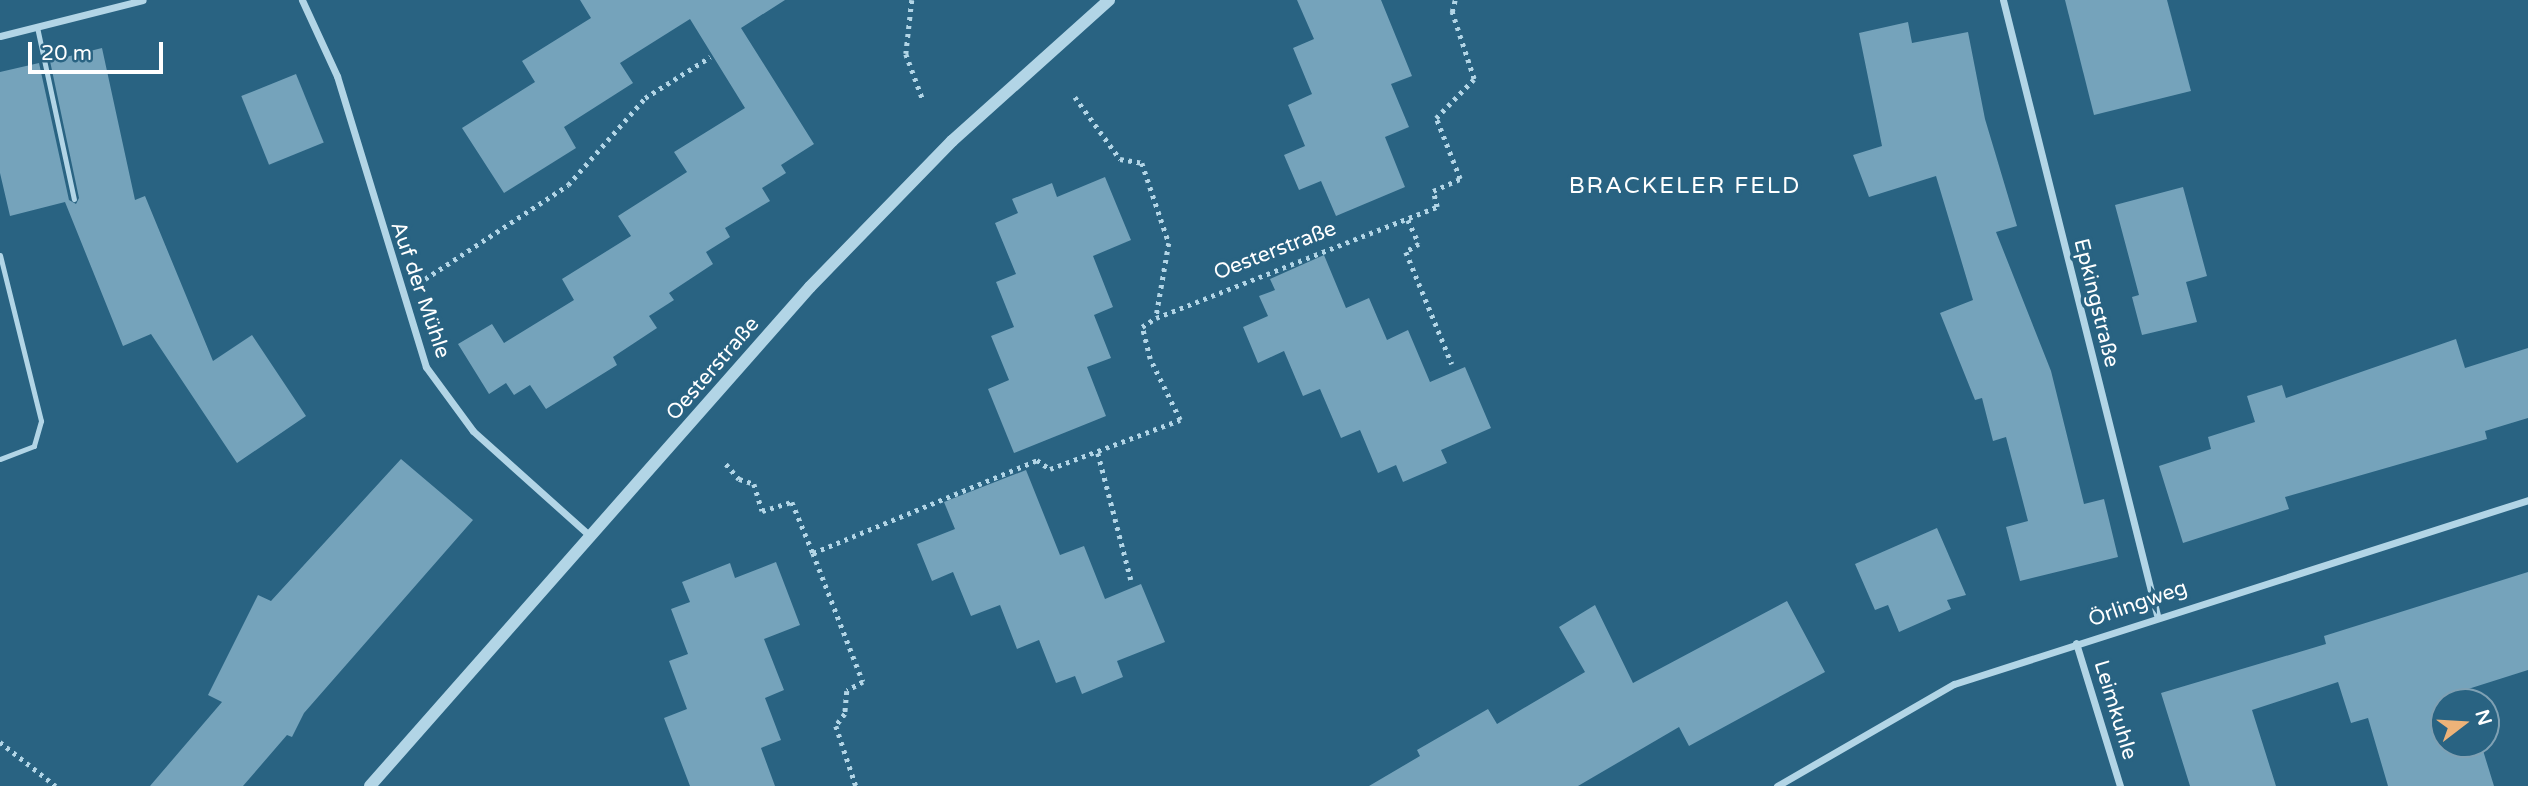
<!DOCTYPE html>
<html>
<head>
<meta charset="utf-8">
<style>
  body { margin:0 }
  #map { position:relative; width:2528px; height:786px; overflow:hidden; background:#296382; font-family:"Varela Round",sans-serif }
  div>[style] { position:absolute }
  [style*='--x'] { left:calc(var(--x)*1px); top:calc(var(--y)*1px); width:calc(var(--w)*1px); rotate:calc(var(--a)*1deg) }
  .building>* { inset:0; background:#75a3bb; transform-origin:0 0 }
  .path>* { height:4.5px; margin-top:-2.25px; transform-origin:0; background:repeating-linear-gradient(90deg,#b2d5e6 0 3.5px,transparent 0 8.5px) }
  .service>* { height:5px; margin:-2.5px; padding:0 2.5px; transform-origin:2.5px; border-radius:2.5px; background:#b2d5e6 }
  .minor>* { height:7px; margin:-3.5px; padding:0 3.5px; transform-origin:3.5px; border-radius:3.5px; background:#b2d5e6 }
  .tertiary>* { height:12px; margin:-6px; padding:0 6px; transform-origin:6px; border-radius:6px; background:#b2d5e6 }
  span { translate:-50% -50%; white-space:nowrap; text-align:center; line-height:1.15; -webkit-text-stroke:7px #296382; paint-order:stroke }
  .street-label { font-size:21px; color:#fff }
  .neighbourhood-label { font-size:23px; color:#fff; letter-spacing:2px }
  .north { position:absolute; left:2430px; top:688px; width:70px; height:70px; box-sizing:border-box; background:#296382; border:2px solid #7fa1b4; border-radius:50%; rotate:73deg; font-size:19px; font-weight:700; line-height:28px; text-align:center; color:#fff }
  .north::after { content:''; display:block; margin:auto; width:24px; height:32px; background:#edb379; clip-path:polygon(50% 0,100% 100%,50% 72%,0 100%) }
  .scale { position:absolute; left:28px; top:42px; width:135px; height:32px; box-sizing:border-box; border:4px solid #fff; border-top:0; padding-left:9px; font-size:21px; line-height:24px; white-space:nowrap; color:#fff; -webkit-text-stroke:5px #296382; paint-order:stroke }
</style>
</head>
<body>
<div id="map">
  <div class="building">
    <i style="clip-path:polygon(580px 0,785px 0,741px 28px,814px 144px,781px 165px,786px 173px,762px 188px,770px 201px,725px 228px,730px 237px,706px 252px,713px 264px,669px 293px,674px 300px,649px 316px,657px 328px,613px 357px,617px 365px,546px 409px,530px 385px,514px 395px,506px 383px,489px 394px,458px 344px,492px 324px,504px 343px,574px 300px,562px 279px,631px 236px,618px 216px,687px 172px,674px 152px,745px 108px,690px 19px,620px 63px,633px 83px,564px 127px,576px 148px,504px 193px,462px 128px,535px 82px,522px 61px,591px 18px)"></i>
    <i style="clip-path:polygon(1297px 0,1381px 0,1412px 76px,1391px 84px,1409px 127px,1385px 137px,1405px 187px,1336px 216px,1321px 181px,1299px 190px,1284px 155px,1305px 146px,1288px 105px,1312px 94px,1293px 48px,1314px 39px)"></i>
    <i style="clip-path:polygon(2065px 0,2167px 0,2191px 91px,2094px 115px)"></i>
    <i style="clip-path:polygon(1908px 22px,1912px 43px,1968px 32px,1985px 119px,2017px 226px,1996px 232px,2051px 371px,2084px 504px,2104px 499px,2118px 557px,2020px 581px,2006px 527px,2028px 521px,2006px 437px,1993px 441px,1982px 398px,1975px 400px,1940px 313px,1973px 300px,1936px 176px,1869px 197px,1853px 155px,1882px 146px,1859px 33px)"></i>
    <i style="clip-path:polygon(102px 48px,135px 200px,145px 196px,213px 361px,252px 335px,306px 416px,237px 463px,151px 334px,123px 346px,65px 202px,10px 216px,0 173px,0 72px,39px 63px,69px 200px,76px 204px,79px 198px,50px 61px)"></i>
    <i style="left:296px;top:74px;width:74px;height:59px;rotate:68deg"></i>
    <i style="clip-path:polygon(1105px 177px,1131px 240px,1093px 256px,1113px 307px,1094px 315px,1111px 358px,1087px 367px,1106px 416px,1014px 453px,988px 389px,1009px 380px,991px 336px,1014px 327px,996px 282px,1016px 274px,995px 223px,1018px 213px,1012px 199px,1052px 183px,1057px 197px)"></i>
    <i style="clip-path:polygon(2183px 187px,2207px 276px,2186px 282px,2197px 322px,2142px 335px,2132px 297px,2139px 295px,2115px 205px)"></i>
    <i style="clip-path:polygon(1324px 255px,1346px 308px,1369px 298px,1387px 340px,1408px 330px,1430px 382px,1465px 367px,1491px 428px,1441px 450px,1447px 463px,1403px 482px,1396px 465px,1378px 473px,1360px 430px,1341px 438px,1320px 389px,1303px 396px,1284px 351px,1258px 363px,1243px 327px,1268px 316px,1259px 296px,1275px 290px,1270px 279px)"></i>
    <i style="clip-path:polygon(2456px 339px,2465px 368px,2528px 348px,2528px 418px,2485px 431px,2487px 439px,2285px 497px,2289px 509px,2183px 543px,2159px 466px,2211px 449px,2208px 437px,2255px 422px,2247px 396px,2282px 385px,2286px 398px)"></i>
    <i style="clip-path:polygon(401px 459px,473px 520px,304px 713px,292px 737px,287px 735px,243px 786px,150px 786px,222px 702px,208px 695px,258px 595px,271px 601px)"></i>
    <i style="clip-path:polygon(1026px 470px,1060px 555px,1084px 546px,1105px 599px,1141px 584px,1165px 642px,1117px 661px,1123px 677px,1082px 694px,1075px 676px,1056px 683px,1039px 640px,1017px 649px,1000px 605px,971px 616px,953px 572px,932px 581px,917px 544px,955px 529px,944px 502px)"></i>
    <i style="clip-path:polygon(1937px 528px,1966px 595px,1947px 600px,1951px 609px,1899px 632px,1888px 605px,1875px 610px,1855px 564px)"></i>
    <i style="clip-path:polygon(776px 562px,800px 625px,764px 639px,784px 690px,765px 698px,781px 740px,761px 748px,775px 786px,690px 786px,664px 718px,687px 709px,669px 661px,688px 654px,671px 609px,690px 602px,682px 582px,730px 563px,735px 578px)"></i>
    <i style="clip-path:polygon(2528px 572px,2528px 670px,2465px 690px,2468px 702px,2444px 702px,2444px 744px,2481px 744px,2494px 786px,2388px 786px,2368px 718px,2351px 723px,2338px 682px,2252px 710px,2276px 786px,2190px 786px,2161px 693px,2326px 644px,2324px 636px)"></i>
    <i style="clip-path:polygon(1787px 601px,1825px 672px,1689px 746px,1679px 727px,1578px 786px,1369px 786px,1420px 756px,1417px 750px,1488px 709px,1497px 724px,1585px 672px,1559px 627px,1595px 605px,1633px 683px)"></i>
  </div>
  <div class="path">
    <i style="--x:912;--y:0;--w:54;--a:96.3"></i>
    <i style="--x:906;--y:54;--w:49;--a:69.7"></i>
    <i style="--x:1075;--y:97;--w:77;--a:54"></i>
    <i style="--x:1120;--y:159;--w:22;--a:10"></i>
    <i style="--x:1142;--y:163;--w:84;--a:71.4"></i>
    <i style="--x:1169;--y:243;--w:76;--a:99.8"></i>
    <i style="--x:1156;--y:318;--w:302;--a:-21.6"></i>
    <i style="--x:1437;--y:207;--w:16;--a:-104"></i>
    <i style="--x:1433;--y:191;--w:30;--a:-24"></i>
    <i style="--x:1460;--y:179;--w:66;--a:-111.5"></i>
    <i style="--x:1436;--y:118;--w:54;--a:-45.7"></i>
    <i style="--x:1474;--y:79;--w:71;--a:-108.2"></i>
    <i style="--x:1452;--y:12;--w:12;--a:-76"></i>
    <i style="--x:1408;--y:220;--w:26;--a:65"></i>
    <i style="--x:1419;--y:244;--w:15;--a:148"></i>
    <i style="--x:1406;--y:252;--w:121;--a:67.7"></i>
    <i style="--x:425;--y:279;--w:171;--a:-33.3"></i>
    <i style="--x:568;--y:185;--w:116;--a:-48.5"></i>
    <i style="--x:645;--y:98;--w:77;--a:-32.2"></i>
    <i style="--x:1098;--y:453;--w:131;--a:75.4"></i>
    <i style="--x:726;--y:464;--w:20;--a:49"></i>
    <i style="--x:739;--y:479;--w:16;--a:18"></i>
    <i style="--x:754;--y:484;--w:28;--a:73"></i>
    <i style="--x:762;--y:511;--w:31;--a:-17"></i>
    <i style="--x:792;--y:502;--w:55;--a:67.6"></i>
    <i style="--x:813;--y:553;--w:243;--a:-22.5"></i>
    <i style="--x:1037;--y:460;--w:16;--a:35"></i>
    <i style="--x:1050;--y:469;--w:139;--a:-20.7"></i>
    <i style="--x:1180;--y:420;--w:68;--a:-116.2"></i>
    <i style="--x:1150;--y:359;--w:33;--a:-104"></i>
    <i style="--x:1142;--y:327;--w:17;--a:-33"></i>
    <i style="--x:813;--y:553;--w:138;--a:68.8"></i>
    <i style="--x:863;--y:682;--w:18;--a:151"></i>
    <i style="--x:847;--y:691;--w:23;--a:95"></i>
    <i style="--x:845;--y:714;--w:15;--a:127"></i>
    <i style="--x:836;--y:726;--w:63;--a:71.6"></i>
    <i style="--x:0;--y:742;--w:71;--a:38.2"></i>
  </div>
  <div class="service">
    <i style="--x:37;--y:27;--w:176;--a:77.9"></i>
    <i style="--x:0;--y:255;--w:171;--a:76.1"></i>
    <i style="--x:41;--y:421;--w:26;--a:106"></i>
    <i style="--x:34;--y:446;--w:36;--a:159"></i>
  </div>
  <div class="minor">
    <i style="--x:302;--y:0;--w:84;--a:65.3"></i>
    <i style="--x:337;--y:76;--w:304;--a:73"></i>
    <i style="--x:426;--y:367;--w:79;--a:53.7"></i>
    <i style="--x:473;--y:431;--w:159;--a:41.9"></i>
    <i style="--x:2003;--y:0;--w:634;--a:75.94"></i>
    <i style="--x:0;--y:36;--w:147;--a:-14.1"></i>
    <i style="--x:2076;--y:643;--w:150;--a:72.9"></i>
    <i style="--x:1777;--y:786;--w:204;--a:-30"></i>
    <i style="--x:1954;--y:684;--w:603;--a:-17.77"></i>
  </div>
  <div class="tertiary">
    <i style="--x:370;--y:786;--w:665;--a:-48.6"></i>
    <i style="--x:810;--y:287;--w:204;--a:-45.8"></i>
    <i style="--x:952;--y:141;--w:211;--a:-41.9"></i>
  </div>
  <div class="street-label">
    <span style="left:1275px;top:251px;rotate:-21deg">Oesterstraße</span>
    <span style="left:420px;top:290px;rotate:71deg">Auf der Mühle</span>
    <span style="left:2096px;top:303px;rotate:76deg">Epkingstraße</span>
    <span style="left:713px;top:369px;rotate:-49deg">Oesterstraße</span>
    <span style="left:2138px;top:604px;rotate:-19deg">Örlingweg</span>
    <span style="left:2115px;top:710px;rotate:73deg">Leimkuhle</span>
  </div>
  <div class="neighbourhood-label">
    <span style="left:1685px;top:186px">BRACKELER FELD</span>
  </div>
  <div class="north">N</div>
  <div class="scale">20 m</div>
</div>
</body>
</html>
